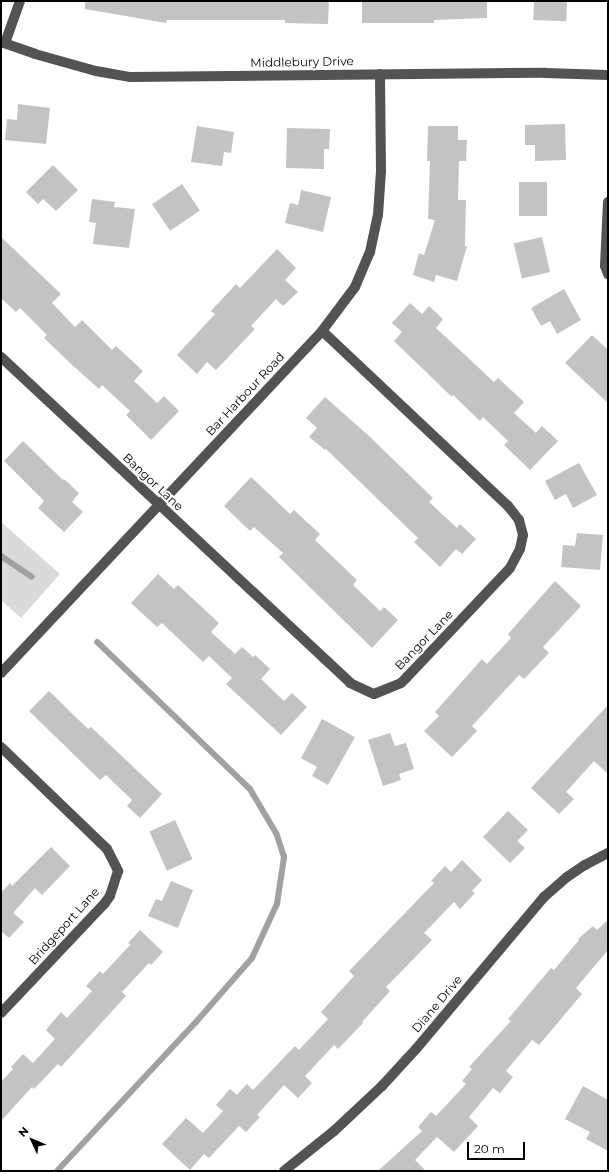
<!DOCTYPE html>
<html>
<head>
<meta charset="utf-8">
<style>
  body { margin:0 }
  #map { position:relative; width:609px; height:1172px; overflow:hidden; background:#fff; font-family:Montserrat,sans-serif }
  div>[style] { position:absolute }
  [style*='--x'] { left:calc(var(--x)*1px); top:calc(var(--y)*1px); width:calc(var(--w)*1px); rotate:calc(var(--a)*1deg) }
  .green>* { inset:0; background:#dadada }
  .stream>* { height:6px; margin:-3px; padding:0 3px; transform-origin:3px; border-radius:3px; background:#a1a1a1 }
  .building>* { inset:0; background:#c3c3c3; transform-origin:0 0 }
  .minor>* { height:10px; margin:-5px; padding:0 5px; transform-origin:5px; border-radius:5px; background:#535353 }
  span { translate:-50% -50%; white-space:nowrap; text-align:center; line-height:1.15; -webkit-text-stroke:4px #fff; paint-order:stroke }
  .street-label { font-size:12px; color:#000 }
  .frame { position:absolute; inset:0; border:2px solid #000; pointer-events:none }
  .north { position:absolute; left:12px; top:1120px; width:40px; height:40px; -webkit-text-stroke:3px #fff; paint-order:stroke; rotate:314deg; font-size:11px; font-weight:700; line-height:16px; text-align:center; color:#000 }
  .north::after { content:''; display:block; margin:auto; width:14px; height:18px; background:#000; clip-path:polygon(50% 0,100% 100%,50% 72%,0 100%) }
  .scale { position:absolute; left:467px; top:1142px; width:58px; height:18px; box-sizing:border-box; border:2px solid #000; border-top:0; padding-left:5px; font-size:12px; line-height:14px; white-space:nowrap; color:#000; -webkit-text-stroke:3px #fff; paint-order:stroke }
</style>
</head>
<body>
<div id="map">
  <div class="green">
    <i style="clip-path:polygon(1px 522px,60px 574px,21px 618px,1px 600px)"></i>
  </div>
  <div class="stream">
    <i style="--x:1;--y:556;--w:37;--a:34"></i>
    <i style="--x:57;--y:1171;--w:204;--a:-47"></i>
    <i style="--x:196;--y:1022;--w:85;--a:-48.8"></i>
    <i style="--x:252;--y:958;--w:60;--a:-65.2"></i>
    <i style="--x:277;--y:904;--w:48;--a:-81.5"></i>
    <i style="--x:284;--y:857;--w:25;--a:-108"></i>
    <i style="--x:276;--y:833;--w:51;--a:-120.6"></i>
    <i style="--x:250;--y:789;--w:212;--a:-136.1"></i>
  </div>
  <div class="building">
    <i style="clip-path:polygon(85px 1px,329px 1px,328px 24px,285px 23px,285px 20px,167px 20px,166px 23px,85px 9px)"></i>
    <i style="clip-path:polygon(362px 1px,487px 1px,487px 18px,434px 20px,434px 23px,362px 23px)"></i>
    <i style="left:534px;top:1px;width:33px;height:19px;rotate:2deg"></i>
    <i style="clip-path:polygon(18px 104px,50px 108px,46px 144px,5px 140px,7px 119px,17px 120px)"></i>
    <i style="clip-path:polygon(565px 124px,566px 160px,535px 161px,535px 145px,525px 145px,525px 125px)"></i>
    <i style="clip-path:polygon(197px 126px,234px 132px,231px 153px,224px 152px,222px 166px,191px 162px)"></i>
    <i style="clip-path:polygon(428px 126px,458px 126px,458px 140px,467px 140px,466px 161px,459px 161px,458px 200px,466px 200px,465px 246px,467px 246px,457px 281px,436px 275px,434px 282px,413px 275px,419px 253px,424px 255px,435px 220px,428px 219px,430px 161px,427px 161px)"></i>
    <i style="clip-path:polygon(287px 128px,330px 129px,329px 149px,324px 149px,324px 169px,286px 168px)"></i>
    <i style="clip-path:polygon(53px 165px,78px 190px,56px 211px,43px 199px,38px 204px,26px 192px)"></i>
    <i style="left:519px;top:182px;width:28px;height:34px"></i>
    <i style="left:182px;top:184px;width:32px;height:36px;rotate:56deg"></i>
    <i style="clip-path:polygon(301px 190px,331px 197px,323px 232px,285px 223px,290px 203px,298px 205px)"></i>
    <i style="clip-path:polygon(92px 199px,115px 202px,114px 207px,135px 209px,129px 248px,93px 244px,96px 223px,89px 222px)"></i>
    <i style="clip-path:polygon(1px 237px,61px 294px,52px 303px,75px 327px,82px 320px,112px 350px,116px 346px,143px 371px,134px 381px,157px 403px,164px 396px,179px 411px,151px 440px,126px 415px,130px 411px,102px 385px,99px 389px,70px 363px,44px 338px,47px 335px,20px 308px,16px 312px,1px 298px)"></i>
    <i style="left:542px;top:237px;width:36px;height:29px;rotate:77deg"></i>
    <i style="clip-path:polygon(277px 249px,296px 268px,285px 280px,298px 292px,283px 306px,276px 299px,251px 326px,255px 329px,216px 370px,207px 362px,197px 374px,177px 355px,215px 314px,211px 311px,236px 284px,240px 288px)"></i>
    <i style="clip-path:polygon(564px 289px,581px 320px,557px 334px,550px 321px,541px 326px,531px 308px)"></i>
    <i style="clip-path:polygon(410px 303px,422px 314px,429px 306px,443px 319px,436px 328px,494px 382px,498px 378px,524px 402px,514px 413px,536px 433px,542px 426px,558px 441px,530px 470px,504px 445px,508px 441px,483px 417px,480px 421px,453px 395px,452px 397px,394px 341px,402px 332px,392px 323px)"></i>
    <i style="clip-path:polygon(592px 335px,608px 350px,608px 403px,565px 363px)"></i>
    <i style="clip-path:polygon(325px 397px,369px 436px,433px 498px,429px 502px,457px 528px,460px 524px,476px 539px,462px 554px,456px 549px,440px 567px,414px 542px,418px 538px,326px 449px,325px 450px,309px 437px,317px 428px,306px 418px)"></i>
    <i style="clip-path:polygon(23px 441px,63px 480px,64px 479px,79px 493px,72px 502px,83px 512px,64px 532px,38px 508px,44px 501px,4px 461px)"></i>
    <i style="clip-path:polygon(579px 463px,597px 495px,573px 508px,566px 494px,555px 500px,545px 481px)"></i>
    <i style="clip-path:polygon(251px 477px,290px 514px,294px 510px,320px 534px,315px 540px,357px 580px,353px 585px,380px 611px,384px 607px,398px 620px,372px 648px,279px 557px,283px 553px,254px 527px,250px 531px,224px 506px)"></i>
    <i style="clip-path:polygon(577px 533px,603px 535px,600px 570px,561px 567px,563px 545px,575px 546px)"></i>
    <i style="clip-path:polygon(158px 574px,174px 589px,178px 585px,219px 623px,211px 632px,235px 654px,242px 647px,253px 657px,255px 655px,270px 669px,261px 679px,284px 701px,292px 693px,307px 707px,281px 735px,226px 684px,232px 678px,209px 656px,203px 662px,162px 623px,157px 627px,131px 603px)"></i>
    <i style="clip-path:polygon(555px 581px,581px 606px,543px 647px,549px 653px,524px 679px,519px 675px,472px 726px,477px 731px,452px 757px,424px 731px,439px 716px,435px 712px,482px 659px,487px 664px,511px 638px,508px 634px)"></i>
    <i style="clip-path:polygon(49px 691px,88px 729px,91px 727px,162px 794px,140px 818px,127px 806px,132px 800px,106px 775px,100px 780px,29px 711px)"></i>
    <i style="clip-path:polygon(608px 705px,608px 774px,594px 761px,566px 792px,574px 799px,559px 814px,531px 788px)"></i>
    <i style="clip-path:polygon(322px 719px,355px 737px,328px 785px,312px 776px,317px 767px,301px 758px)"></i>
    <i style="clip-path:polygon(390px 733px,395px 746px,406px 743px,414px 769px,399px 774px,401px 780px,383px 786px,368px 740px)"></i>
    <i style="clip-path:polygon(508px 811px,528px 830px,517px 841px,525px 848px,510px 863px,483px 837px)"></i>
    <i style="left:175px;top:820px;width:43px;height:28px;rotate:66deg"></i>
    <i style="clip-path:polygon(51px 847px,70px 866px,42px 895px,35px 888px,13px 913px,24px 922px,9px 938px,1px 931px,1px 893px,10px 883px,12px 886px)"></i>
    <i style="clip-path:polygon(462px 860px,482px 880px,472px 891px,475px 893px,460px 909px,454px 902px,424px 933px,432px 940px,386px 987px,390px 991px,362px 1022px,363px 1023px,338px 1049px,334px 1045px,305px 1076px,312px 1083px,298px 1098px,284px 1085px,257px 1115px,260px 1117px,246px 1132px,239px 1126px,209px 1158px,204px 1154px,190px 1170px,162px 1144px,186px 1118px,203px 1133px,223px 1111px,216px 1105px,230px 1089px,237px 1095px,247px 1084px,253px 1090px,295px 1046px,299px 1050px,328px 1019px,321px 1012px,354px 976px,349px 971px,434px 883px,431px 881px,445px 866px,451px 872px)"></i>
    <i style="clip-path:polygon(171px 881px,193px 890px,178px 928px,148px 916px,156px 899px,162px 901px)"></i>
    <i style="clip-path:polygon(608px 920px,608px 950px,576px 988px,582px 994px,539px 1045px,532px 1040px,506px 1071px,513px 1077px,500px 1093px,493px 1088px,469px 1117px,478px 1126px,454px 1152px,437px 1137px,415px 1160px,426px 1171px,378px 1171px,422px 1131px,418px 1127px,431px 1112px,436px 1116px,466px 1084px,462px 1081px,472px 1069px,469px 1067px,511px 1021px,508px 1019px,551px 968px,554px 970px,579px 940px,578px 939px,593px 926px,597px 930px)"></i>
    <i style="clip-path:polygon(140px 930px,163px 952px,151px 965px,149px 963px,122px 992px,126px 996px,61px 1067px,58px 1064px,34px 1089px,32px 1087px,1px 1121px,1px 1082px,13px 1069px,11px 1067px,23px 1054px,33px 1063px,55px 1039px,46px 1030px,61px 1012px,67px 1018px,92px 991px,86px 986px,100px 971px,103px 974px,130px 945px,128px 943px)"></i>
    <i style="clip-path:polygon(583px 1086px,608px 1100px,608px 1151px,586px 1139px,590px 1132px,565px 1119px)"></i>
  </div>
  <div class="minor">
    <i style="--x:1;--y:42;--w:36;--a:19"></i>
    <i style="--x:35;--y:54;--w:63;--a:15.6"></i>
    <i style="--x:96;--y:71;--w:35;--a:10"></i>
    <i style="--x:130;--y:77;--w:415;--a:-0.6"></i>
    <i style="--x:545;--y:73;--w:63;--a:1.8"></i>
    <i style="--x:5;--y:43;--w:45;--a:-70.3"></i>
    <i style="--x:608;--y:202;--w:64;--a:92.7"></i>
    <i style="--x:605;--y:266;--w:9;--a:69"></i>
    <i style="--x:1;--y:357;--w:478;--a:43"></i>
    <i style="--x:350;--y:683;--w:26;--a:25"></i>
    <i style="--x:374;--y:694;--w:29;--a:-22"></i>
    <i style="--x:401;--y:683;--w:8;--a:-45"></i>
    <i style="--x:407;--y:677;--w:150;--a:-46.6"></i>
    <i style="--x:510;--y:568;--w:21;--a:-62"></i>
    <i style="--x:520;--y:549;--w:14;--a:-78"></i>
    <i style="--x:523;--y:535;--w:16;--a:-105"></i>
    <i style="--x:519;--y:520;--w:18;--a:-128"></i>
    <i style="--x:508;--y:506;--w:255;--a:-136.7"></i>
    <i style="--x:1;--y:673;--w:469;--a:-46.8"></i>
    <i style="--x:322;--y:331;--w:55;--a:-53.1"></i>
    <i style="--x:355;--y:287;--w:38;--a:-67"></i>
    <i style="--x:370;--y:252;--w:38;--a:-78"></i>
    <i style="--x:378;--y:215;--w:44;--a:-86.1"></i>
    <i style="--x:381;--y:171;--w:97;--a:-90.6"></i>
    <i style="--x:1;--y:747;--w:147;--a:43.9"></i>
    <i style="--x:107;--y:849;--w:25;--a:63"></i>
    <i style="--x:118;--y:871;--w:26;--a:108"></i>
    <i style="--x:110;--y:896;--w:9;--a:126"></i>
    <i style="--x:105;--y:903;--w:151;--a:133.4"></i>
    <i style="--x:284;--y:1171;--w:64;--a:-38.7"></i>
    <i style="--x:334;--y:1131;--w:66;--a:-43.2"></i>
    <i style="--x:382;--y:1086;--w:50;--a:-47.4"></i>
    <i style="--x:416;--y:1049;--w:199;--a:-49.9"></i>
    <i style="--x:544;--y:897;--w:30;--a:-41"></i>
    <i style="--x:567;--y:877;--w:22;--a:-34"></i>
    <i style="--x:585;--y:865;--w:26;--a:-28"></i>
  </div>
  <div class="street-label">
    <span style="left:302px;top:62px;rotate:-1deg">Middlebury Drive</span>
    <span style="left:245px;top:394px;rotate:-47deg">Bar Harbour Road</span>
    <span style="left:153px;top:482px;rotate:43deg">Bangor Lane</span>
    <span style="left:424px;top:640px;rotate:-46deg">Bangor Lane</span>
    <span style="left:64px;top:926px;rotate:-48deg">Bridgeport Lane</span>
    <span style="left:437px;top:1004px;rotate:-50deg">Diane Drive</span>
  </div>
  <div class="frame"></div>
  <div class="north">N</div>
  <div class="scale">20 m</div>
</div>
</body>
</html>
